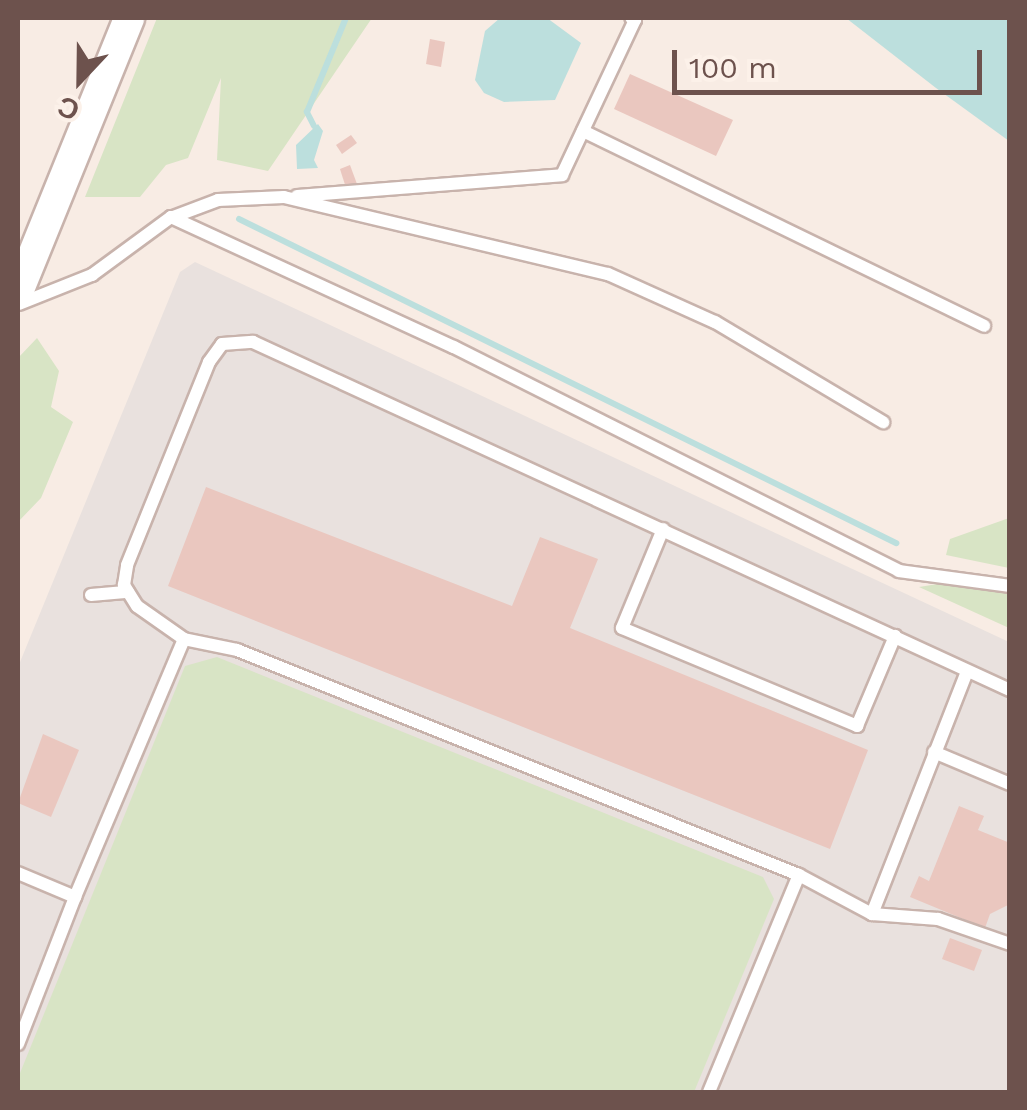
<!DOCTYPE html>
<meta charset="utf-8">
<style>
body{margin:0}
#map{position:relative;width:1027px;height:1110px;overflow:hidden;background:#f8ece4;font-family:"Work Sans",sans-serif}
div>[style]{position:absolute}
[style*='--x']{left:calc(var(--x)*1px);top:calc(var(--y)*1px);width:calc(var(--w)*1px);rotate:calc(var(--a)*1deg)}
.industrial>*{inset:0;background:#e9e1de}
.green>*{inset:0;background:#d8e4c5}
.water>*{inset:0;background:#bcdfdd}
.stream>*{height:6px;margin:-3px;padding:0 3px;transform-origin:3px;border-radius:3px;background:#bcdfdd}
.building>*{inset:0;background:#eac7bf}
.roads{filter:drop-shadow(2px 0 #c8b3ac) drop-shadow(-2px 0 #c8b3ac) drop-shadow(0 2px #c8b3ac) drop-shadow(0 -2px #c8b3ac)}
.service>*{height:12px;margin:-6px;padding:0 6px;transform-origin:6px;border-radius:6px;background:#fff}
.tertiary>*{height:30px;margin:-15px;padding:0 15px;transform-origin:15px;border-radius:15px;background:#fff}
span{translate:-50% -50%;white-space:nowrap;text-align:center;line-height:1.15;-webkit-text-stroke:8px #fcf1e9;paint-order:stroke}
.frame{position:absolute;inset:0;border:20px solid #6d524d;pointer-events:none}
.north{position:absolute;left:30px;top:30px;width:100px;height:100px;-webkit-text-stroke:8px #fcf1e9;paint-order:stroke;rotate:202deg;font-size:28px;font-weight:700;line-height:40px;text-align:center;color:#6d524d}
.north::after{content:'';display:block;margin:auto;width:35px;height:45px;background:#6d524d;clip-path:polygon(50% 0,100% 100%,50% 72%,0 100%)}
.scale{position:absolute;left:672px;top:50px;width:310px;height:45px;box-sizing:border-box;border:5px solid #6d524d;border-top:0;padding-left:12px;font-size:30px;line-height:35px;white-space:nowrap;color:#6d524d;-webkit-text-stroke:8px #fcf1e9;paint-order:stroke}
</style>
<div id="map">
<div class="industrial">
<i style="clip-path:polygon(195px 262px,1009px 642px,1009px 1092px,18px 1092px,18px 667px,180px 272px)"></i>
</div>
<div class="green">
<i style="clip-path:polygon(157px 18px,372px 18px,268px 171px,217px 160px,221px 78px,188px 158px,166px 165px,140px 197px,85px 197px)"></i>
<i style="clip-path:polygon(37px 338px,59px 371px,51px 407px,73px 422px,41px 498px,18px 522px,18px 358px)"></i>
<i style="clip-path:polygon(1009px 518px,1009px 568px,946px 555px,950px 539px)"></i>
<i style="clip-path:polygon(950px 582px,1009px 589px,1009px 628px,919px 587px)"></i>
<i style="clip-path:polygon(217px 657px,763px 877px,774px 899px,694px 1092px,18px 1092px,18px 1078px,185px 666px)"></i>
</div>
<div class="water">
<i style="clip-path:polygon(500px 18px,547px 18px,581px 43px,555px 100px,504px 102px,484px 93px,475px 80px,485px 31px)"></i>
<i style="clip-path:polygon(846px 18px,1009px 18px,1009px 141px,936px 88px)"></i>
<i style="clip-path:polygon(318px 124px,323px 131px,314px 160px,318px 168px,297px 169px,296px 145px)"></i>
</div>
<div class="stream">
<i style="--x:314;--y:126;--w:16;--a:-117"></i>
<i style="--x:307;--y:112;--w:102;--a:-67.5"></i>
<i style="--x:239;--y:219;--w:733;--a:26.25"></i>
</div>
<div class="building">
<i style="clip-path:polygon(430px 39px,445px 42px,441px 67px,426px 64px)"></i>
<i style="clip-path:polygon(630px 74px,733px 120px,716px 156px,614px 109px)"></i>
<i style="clip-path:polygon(351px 135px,357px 143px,342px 154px,336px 145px)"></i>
<i style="clip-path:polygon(350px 165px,357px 184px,346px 188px,340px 169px)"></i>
<i style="clip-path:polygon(206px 487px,512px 606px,540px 537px,598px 559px,570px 628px,868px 750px,830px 849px,168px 586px)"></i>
<i style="clip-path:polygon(43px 734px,79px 750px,51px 817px,18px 803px)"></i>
<i style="clip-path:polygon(959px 806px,984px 816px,978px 830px,1010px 843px,1010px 904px,990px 914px,985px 928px,910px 897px,919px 876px,929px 881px)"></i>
<i style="clip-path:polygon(950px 938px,982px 950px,974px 971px,942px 959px)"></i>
</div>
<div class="roads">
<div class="service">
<i style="--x:583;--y:131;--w:446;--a:25.9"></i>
<i style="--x:297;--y:196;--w:266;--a:-4.5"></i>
<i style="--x:562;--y:175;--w:171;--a:-64.8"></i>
<i style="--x:635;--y:20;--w:4;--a:-153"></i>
<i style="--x:173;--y:217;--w:48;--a:-20.7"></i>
<i style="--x:218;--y:200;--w:66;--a:-2.6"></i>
<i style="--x:284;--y:197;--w:333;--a:13.4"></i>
<i style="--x:608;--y:274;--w:117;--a:24.2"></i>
<i style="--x:715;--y:322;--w:196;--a:30.8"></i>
<i style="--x:19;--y:304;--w:79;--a:-21.7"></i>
<i style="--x:92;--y:275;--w:98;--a:-36.3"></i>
<i style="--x:171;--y:217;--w:311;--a:24.7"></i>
<i style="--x:454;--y:347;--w:498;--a:26.7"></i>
<i style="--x:899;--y:571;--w:112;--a:7.7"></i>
<i style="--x:663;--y:529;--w:107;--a:112.5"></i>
<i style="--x:622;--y:628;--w:255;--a:22.6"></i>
<i style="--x:857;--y:726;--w:98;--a:-67.1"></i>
<i style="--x:91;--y:595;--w:37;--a:-5"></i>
<i style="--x:184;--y:639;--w:57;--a:-144.9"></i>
<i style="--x:137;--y:606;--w:25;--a:-122"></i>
<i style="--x:124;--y:585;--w:20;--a:-81"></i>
<i style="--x:127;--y:565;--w:219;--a:-68"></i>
<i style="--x:209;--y:362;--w:22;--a:-54"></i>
<i style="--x:222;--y:344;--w:31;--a:-4"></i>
<i style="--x:253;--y:342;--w:833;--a:24.69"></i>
<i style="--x:934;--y:752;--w:82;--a:22.8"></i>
<i style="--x:18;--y:873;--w:62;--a:22.8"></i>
<i style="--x:75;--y:897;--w:280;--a:-67.1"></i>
<i style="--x:184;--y:639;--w:54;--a:11.7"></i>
<i style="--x:237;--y:650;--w:605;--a:21.82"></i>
<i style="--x:799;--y:875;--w:83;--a:28.1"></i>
<i style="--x:872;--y:914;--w:261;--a:-68.6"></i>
<i style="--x:872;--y:914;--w:66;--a:4.3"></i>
<i style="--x:938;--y:919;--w:76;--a:19.1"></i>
<i style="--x:18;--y:1044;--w:158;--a:-68.8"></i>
<i style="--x:709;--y:1092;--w:235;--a:-67.5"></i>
</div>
<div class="tertiary">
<i style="--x:18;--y:292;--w:296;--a:-67.9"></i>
</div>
</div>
<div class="frame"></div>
<div class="north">С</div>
<div class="scale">100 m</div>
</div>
